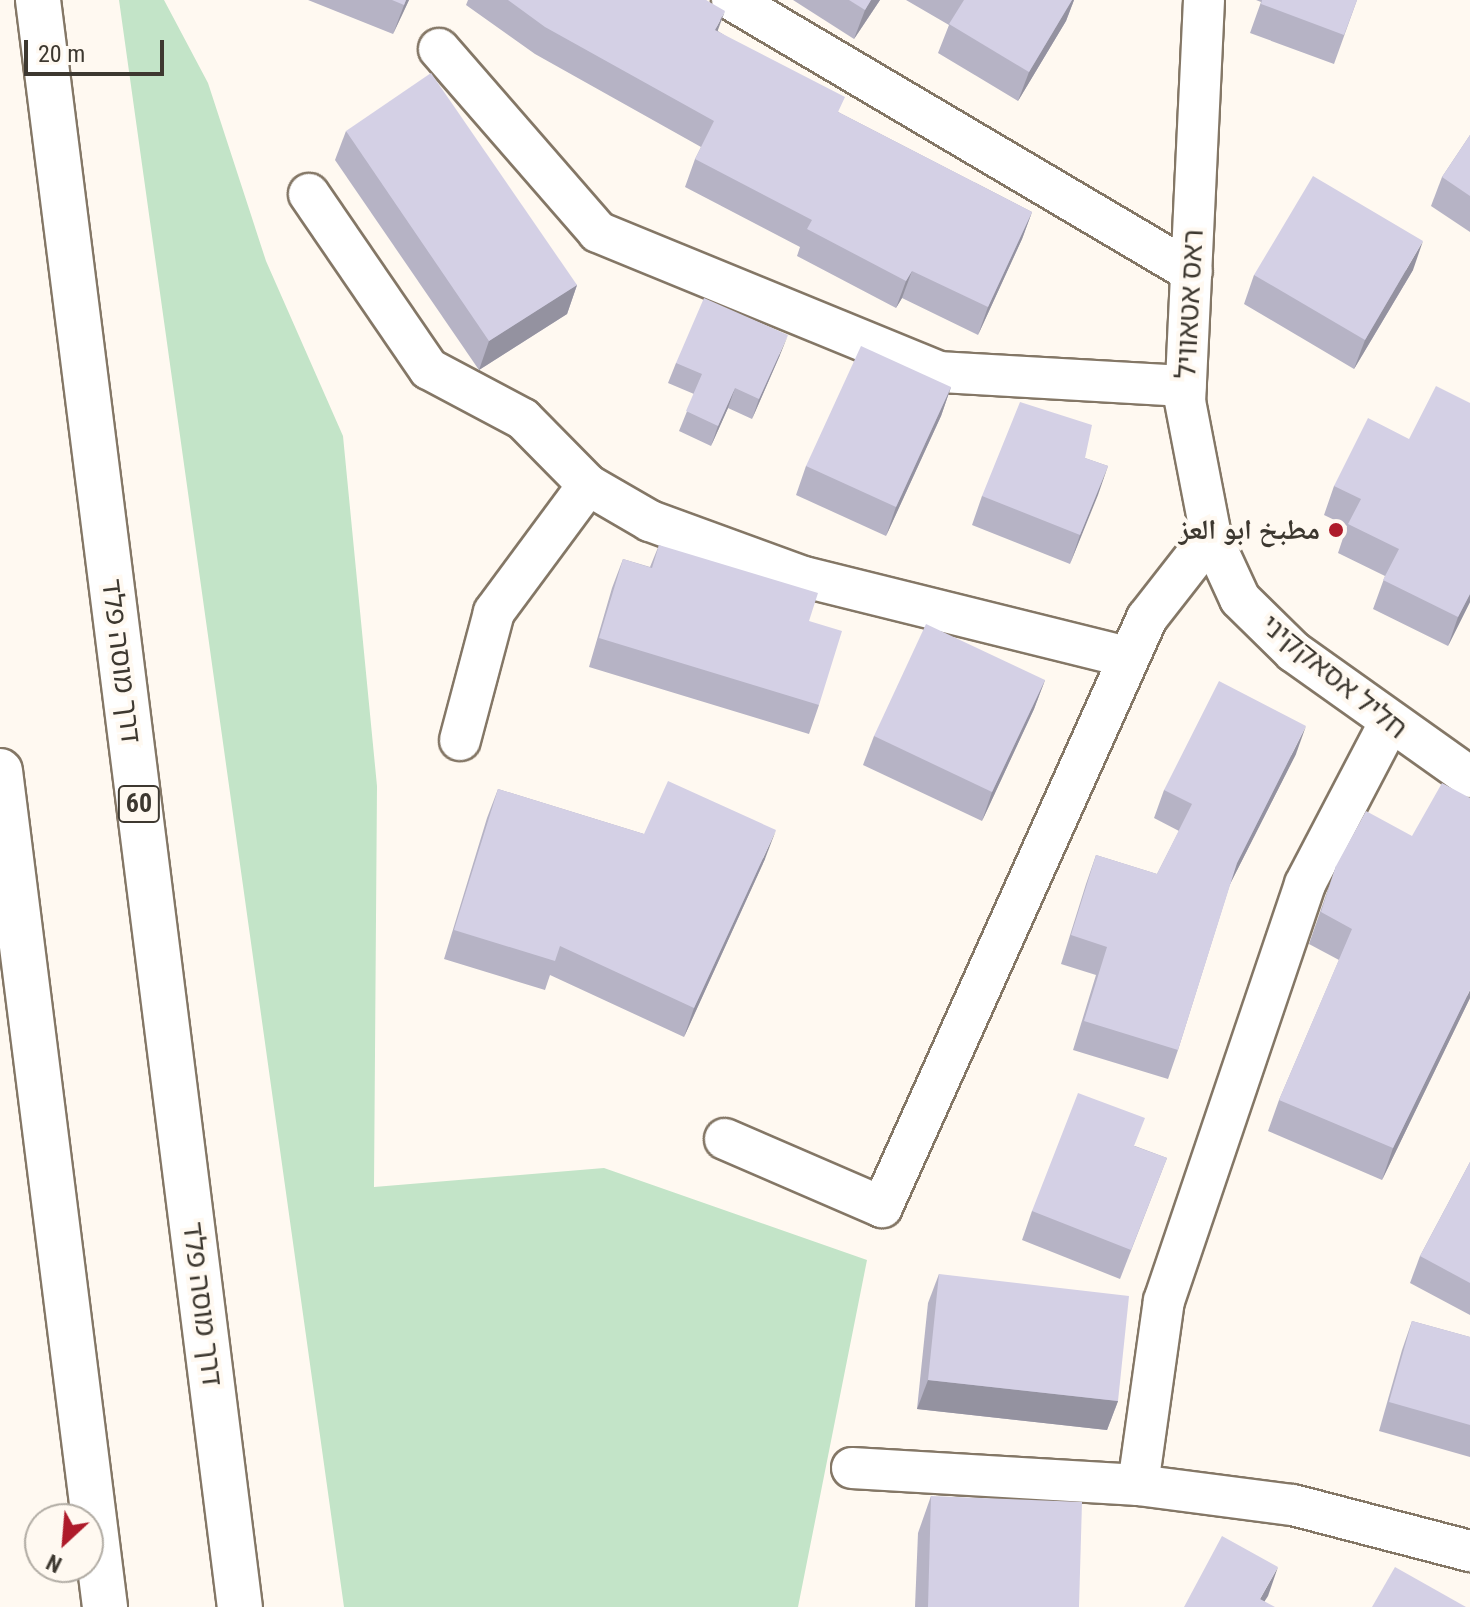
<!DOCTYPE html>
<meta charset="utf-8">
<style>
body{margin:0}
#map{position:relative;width:1470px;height:1607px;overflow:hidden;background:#fff9f1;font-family:"Roboto Condensed","Noto Naskh Arabic","Noto Sans Hebrew",sans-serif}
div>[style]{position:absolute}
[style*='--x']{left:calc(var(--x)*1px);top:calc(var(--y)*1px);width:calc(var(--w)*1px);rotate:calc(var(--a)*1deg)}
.green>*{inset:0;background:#c3e4c8}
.roads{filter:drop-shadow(2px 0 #847766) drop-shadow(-2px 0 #847766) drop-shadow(0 2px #847766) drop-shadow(0 -2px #847766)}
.minor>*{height:40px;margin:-20px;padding:0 20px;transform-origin:20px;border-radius:20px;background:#fff}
.trunk>*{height:44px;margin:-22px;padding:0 22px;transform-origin:22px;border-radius:22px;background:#fff}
.wall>*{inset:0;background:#b6b3c5}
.shaded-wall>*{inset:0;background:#9492a0}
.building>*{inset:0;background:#d4d0e5}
.dots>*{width:22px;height:22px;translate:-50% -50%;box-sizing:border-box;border:4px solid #fff9f1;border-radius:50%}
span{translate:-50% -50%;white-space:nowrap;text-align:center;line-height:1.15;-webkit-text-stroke:8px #fff9f1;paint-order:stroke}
.shield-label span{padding:2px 6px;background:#fff9f1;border:2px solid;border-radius:6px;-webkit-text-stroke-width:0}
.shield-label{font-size:26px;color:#3d3830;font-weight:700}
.street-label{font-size:28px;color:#3d3830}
.poi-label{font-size:28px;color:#3d3830;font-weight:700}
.right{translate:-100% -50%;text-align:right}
.north{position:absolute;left:24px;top:1503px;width:80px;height:80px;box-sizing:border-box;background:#fff9f1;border:2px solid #b1aca4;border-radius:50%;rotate:206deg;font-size:22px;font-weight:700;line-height:32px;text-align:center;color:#3d3830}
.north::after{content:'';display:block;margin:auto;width:28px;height:36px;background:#ae1b2a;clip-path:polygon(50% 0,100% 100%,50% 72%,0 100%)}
.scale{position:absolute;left:24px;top:40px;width:140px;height:36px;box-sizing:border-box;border:4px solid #3d3830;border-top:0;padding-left:10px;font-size:24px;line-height:28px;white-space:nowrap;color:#3d3830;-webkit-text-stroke:6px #fff9f1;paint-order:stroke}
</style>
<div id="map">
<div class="green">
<i style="clip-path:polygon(119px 0,164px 0,208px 83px,266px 261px,343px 436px,377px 786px,374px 1187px,604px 1168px,867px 1260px,798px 1607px,344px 1607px)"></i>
</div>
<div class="roads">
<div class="minor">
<i style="--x:732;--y:0;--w:534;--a:30.6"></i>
<i style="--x:1204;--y:0;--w:401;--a:92.7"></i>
<i style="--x:1185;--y:401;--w:137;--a:79.1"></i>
<i style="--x:1211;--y:536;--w:69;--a:65.3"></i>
<i style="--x:1240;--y:599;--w:76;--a:44.5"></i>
<i style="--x:1294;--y:652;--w:216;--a:35.4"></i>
<i style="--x:439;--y:49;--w:242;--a:49"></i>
<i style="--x:598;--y:232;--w:370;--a:22.3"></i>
<i style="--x:940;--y:372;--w:246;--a:3.3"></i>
<i style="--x:309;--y:194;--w:212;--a:55.6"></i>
<i style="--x:429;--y:369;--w:106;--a:28"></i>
<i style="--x:523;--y:419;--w:93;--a:45.4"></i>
<i style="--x:588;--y:485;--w:72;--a:30.1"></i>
<i style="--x:650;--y:521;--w:164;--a:20"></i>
<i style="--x:804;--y:577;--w:334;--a:13.9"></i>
<i style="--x:460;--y:740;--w:132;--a:-75.1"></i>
<i style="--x:494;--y:612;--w:158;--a:-53.5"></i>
<i style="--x:725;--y:1139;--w:171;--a:23.4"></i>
<i style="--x:882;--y:1207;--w:646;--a:-65.78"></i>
<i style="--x:1147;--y:618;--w:104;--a:-52"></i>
<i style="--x:852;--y:1468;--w:287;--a:3.4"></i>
<i style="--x:1138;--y:1485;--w:156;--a:7.4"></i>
<i style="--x:1293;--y:1505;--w:183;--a:14.6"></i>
<i style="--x:1138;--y:1485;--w:186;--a:-82"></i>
<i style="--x:1164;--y:1301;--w:440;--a:-71.3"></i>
<i style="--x:1305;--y:884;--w:179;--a:-62.4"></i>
</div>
<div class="trunk">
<i style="--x:38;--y:0;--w:1620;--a:82.84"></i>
<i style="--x:0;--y:771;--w:843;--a:82.84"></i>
</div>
</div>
<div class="wall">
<i style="clip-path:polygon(308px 0,409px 0,393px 34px)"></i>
<i style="clip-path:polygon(468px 0,706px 0,718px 31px,840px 113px,1032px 212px,1022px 239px,978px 335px,902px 298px,896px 308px,797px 256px,800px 247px,685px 187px,695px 159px,701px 147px,535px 54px,466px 5px)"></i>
<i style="clip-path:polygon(793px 0,880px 0,854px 39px)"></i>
<i style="clip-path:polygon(906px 0,1074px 0,1066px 21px,1018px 101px,938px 53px,949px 25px)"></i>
<i style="clip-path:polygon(1256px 0,1357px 0,1334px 64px,1250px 33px,1261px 2px)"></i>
<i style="clip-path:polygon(346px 131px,577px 285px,567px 314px,479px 370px,335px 160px)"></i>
<i style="clip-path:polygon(1470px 135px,1470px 232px,1431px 206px,1442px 177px)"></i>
<i style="clip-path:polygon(1413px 270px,1354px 369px,1244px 304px,1254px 275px)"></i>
<i style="clip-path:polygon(780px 355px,752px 419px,728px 408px,711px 446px,679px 431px,694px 394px,668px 383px,676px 363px)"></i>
<i style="clip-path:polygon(951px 387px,941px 416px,886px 536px,796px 495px,806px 466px)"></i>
<i style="clip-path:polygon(1470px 403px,1470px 602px,1448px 646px,1373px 609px,1385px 576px,1338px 553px,1347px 526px,1324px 515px,1334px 486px)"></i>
<i style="clip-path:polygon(1085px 458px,1108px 466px,1070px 564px,972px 525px,982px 496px)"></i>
<i style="clip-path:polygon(659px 545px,809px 621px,819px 705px,809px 734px,589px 667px,612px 588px,623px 559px,650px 567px)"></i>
<i style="clip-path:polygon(1045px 680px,1034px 709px,982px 821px,863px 765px,874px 736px)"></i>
<i style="clip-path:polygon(1296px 754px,1230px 884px,1178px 1050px,1168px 1079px,1073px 1050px,1096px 975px,1061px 964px,1086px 884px,1096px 855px,1157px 874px,1179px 831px,1154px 818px,1164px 790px)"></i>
<i style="clip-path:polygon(498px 789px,644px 834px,765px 859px,684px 1037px,550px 975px,545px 990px,444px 959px,487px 818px)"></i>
<i style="clip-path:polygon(1336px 866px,1470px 998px,1382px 1180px,1268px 1131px,1279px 1100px,1339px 960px,1309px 944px)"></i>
<i style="clip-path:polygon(1135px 1146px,1167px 1158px,1120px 1279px,1022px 1240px,1032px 1211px)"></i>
<i style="clip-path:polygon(1470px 1162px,1470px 1315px,1410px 1283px,1420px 1256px)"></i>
<i style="clip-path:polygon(939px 1274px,1118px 1401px,1107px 1430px,917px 1409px,928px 1303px)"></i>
<i style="clip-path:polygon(1412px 1321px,1470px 1337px,1470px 1457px,1379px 1431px,1402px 1350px)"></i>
<i style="clip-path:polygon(931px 1496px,1079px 1607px,915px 1607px,918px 1533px)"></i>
</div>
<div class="shaded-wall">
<i style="clip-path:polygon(406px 0,409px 0,393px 34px)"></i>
<i style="clip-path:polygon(871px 0,880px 0,854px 39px,865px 10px)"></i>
<i style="clip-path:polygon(1072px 0,1074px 0,1066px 21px,1018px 101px,1029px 72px)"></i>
<i style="clip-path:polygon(725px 11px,715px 38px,715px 30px)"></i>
<i style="clip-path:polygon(1032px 212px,1022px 239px,978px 335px,988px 307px)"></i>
<i style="clip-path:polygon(1423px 241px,1413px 270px,1354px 369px,1365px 340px)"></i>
<i style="clip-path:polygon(912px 271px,902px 298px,896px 308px,906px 281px)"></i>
<i style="clip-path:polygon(577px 285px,567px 314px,479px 370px,489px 341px)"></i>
<i style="clip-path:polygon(788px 335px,780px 355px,752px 419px,759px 399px)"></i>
<i style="clip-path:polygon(951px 387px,941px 416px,886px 536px,896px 507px)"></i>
<i style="clip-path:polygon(735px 388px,728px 408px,711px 446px,718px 426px)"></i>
<i style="clip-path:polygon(1108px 466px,1098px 495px,1070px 564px,1080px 535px)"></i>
<i style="clip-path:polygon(1470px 594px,1470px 602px,1448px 646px,1458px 617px)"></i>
<i style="clip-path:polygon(1045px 680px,1034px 709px,982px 821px,992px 792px)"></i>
<i style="clip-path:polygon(1306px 726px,1296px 754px,1226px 892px,1237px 863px)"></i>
<i style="clip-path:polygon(776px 830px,765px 859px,684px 1037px,694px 1008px)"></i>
<i style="clip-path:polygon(1470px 990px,1470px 998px,1382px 1180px,1393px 1148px)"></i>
<i style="clip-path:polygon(928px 1380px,1118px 1401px,1107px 1430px,917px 1409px)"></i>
<i style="clip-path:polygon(1278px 1567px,1268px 1596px,1261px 1607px,1260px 1599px)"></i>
</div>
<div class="building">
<i style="clip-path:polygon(392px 0,406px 0,404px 5px)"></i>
<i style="clip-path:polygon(508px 0,706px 0,725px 11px,715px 30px,845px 97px,838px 112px,1032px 212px,988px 307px,912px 271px,906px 281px,807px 229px,812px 220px,695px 159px,714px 121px,545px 27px)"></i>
<i style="clip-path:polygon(849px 0,871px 0,865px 10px)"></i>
<i style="clip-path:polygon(964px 0,1072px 0,1029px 72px,949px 24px)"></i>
<i style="clip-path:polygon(1262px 0,1357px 0,1344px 35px,1261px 4px)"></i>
<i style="clip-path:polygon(431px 73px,577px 285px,489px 341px,346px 131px)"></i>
<i style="clip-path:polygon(1470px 135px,1470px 196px,1442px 177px)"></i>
<i style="clip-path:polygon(1313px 176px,1423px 241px,1365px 340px,1254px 275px)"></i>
<i style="clip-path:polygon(704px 298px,788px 335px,759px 399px,735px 388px,718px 426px,686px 411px,702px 374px,676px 363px)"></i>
<i style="clip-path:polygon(861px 346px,951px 387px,896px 507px,806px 466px)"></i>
<i style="clip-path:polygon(1436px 386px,1470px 403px,1470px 594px,1458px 617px,1383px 580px,1399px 549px,1348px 524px,1361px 499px,1334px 486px,1368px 418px,1409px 439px)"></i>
<i style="clip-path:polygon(1020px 402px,1092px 425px,1085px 458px,1108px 466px,1080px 535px,982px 496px)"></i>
<i style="clip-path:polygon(659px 545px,818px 593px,809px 621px,842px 631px,819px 705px,599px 638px,623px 559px,652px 568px)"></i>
<i style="clip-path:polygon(926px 624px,1045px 680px,992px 792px,874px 736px)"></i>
<i style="clip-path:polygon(1219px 681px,1306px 726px,1237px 863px,1178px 1050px,1084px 1021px,1107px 947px,1071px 935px,1096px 855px,1157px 874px,1192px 804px,1164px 790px)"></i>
<i style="clip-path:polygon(668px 781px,776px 830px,694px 1008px,560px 946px,555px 961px,454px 930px,498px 789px,644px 834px)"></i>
<i style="clip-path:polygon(1442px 783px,1470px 798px,1470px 990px,1393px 1148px,1279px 1100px,1352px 929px,1321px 912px,1336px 866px,1366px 811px,1412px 836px)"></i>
<i style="clip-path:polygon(1078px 1093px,1145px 1118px,1134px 1146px,1167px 1158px,1131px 1250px,1032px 1211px)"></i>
<i style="clip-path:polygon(1470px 1162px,1470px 1283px,1420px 1256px)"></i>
<i style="clip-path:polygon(939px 1274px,1129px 1296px,1118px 1401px,928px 1380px)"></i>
<i style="clip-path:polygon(1412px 1321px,1470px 1337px,1470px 1425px,1389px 1402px)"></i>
<i style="clip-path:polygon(931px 1496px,1082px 1502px,1079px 1607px,928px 1607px)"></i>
<i style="clip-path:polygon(1222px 1536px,1278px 1567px,1260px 1599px,1275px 1607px,1184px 1607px)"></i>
<i style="clip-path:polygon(1395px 1567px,1466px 1607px,1372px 1607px)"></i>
</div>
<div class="dots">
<i style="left:1336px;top:530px;background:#ae1b2a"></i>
</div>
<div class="shield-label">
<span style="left:139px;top:804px">60</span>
</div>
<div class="street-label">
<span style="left:1190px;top:304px;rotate:-87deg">ראס אטאוויל</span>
<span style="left:121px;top:661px;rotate:83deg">דרך מוסה פלד</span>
<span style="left:1334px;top:677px;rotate:39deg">חליל אסאקקיני</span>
<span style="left:202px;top:1304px;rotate:83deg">דרך מוסה פלד</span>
</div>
<div class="poi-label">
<span class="right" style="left:1320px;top:530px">مطبخ ابو العز</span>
</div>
<div class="north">N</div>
<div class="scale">20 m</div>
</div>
